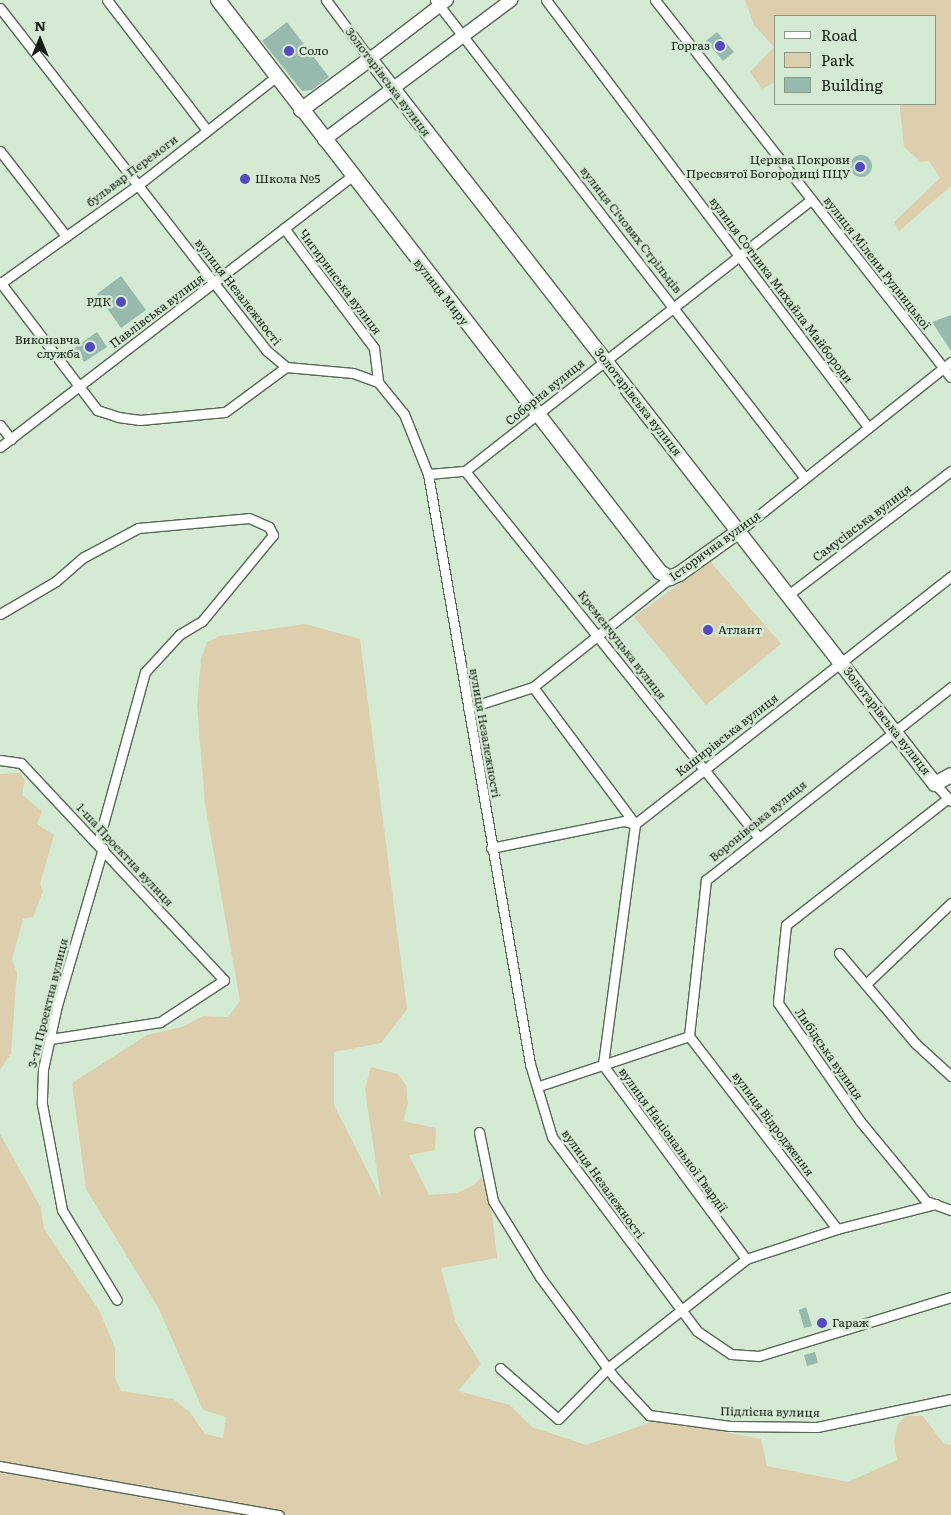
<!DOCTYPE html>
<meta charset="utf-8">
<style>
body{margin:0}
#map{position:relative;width:951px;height:1515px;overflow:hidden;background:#d4ead2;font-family:Literata,serif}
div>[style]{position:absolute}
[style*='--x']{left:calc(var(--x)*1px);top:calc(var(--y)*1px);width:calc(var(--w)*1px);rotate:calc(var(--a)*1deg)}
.green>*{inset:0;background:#ddcfae}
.building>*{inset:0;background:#98b9ad}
.round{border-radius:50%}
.roads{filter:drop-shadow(1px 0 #556854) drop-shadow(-1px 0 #556854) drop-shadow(0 1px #556854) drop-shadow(0 -1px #556854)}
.street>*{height:9px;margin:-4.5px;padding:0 4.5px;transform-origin:4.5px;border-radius:4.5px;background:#fff}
.secondary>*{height:12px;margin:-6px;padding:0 6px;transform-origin:6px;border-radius:6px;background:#fff}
.primary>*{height:14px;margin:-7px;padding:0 7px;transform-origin:7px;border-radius:7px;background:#fff}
.dots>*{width:14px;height:14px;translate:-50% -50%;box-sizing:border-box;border:2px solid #d4ead2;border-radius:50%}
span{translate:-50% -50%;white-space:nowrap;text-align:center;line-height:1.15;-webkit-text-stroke:5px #d4ead2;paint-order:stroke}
.poi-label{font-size:12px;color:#151d15}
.right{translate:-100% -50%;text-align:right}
.left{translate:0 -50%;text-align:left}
.street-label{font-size:12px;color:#151d15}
.legend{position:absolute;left:774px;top:15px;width:162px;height:90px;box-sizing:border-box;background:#d4ead2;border:1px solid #889886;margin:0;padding:6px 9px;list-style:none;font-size:15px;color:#151d15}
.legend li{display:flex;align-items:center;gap:10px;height:25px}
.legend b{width:25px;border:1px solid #889886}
.north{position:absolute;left:15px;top:15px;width:50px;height:50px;-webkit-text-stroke:4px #d4ead2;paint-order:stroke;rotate:0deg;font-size:14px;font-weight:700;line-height:20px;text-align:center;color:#151d15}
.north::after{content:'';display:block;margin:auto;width:18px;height:22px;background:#151d15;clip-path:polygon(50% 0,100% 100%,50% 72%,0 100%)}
</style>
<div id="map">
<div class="green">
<i style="clip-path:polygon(745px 0,951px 0,951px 186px,899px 231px,894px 222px,940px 178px,929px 161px,921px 162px,904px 147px,900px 110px,900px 104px,935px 104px,935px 16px,775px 16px,775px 82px,762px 89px,750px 72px,774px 47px,754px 25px)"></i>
<i style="clip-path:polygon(710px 561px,781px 644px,706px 705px,634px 617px)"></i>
<i style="clip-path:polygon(305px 624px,360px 639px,407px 1009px,381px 1043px,334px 1052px,334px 1105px,381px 1198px,365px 1089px,371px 1067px,398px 1074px,406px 1085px,408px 1103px,403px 1121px,436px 1128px,435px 1150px,409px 1155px,429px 1195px,457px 1193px,474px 1185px,482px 1176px,492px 1215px,497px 1258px,441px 1268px,456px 1323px,481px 1364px,458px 1391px,510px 1405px,532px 1427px,586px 1445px,652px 1422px,684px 1424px,761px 1439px,767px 1466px,848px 1482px,897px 1460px,894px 1441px,898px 1424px,905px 1416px,923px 1416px,943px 1443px,951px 1445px,951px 1515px,0 1515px,0 1134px,41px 1208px,44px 1229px,99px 1310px,115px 1348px,115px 1378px,121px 1391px,173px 1399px,190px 1412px,205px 1434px,223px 1438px,226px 1417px,203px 1410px,159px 1309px,86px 1189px,72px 1083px,147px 1035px,182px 1027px,203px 1016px,228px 1017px,240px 1001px,205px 804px,197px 706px,201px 659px,207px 642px,220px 636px)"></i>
<i style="clip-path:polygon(20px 773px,25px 780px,22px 795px,42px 811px,37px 824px,54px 835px,40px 884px,43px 891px,33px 917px,23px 919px,12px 960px,17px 973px,11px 1053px,0 1070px,0 774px)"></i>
</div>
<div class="building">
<i style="clip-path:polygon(287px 22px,329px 77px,312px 90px,302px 91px,262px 41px)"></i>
<i style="clip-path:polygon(717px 32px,734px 52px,723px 61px,706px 41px)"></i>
<i class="round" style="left:850px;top:155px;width:22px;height:22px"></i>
<i style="clip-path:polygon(121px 276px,146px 310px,121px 328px,97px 294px)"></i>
<i style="clip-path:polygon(951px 315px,951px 351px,932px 322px)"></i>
<i style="clip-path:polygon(97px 332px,107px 347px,84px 362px,74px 348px)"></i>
<i style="clip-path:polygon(806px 1307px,812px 1326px,804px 1328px,799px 1310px)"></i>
<i style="clip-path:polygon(815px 1352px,818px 1363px,807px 1366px,804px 1355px)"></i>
</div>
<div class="roads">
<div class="street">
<i style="--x:107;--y:0;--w:163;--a:52.5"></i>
<i style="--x:326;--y:0;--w:74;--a:53.3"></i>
<i style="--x:435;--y:0;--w:604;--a:52.26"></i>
<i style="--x:546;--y:0;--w:535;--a:52.98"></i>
<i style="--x:655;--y:0;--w:479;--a:51.9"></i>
<i style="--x:0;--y:8;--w:433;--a:52.1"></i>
<i style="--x:266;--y:350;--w:26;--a:40"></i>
<i style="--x:286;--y:367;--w:67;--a:5.1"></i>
<i style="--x:353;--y:373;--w:27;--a:20"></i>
<i style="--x:378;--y:382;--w:41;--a:50.9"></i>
<i style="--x:404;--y:414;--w:65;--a:68.2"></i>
<i style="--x:428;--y:474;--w:599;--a:80.19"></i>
<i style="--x:530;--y:1064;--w:76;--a:73.2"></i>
<i style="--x:552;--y:1137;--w:242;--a:53.2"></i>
<i style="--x:697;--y:1331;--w:41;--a:34.1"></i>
<i style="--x:731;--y:1354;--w:28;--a:4"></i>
<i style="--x:759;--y:1356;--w:201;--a:-17.1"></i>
<i style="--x:0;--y:151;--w:108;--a:52.2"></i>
<i style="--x:284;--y:228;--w:150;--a:53.1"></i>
<i style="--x:374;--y:348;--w:34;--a:83"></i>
<i style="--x:0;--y:282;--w:161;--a:52.8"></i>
<i style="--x:97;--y:410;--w:22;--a:18"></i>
<i style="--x:118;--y:417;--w:22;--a:8"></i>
<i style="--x:140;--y:420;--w:85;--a:-5.4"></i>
<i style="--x:225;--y:412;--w:76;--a:-36.4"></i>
<i style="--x:1;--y:283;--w:168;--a:-35.6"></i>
<i style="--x:138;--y:185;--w:177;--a:-38.1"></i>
<i style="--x:0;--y:425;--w:18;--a:52"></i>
<i style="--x:0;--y:447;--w:444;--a:-37.6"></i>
<i style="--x:465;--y:471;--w:467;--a:51.3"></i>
<i style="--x:428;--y:474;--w:37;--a:-5"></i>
<i style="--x:465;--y:471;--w:439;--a:-38.1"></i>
<i style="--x:739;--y:531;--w:271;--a:-38.6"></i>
<i style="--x:788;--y:595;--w:205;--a:-37.3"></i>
<i style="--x:0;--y:614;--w:65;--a:-30.5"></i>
<i style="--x:56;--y:581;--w:37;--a:-41"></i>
<i style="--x:84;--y:557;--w:61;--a:-28.2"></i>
<i style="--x:138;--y:528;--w:111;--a:-5.1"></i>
<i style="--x:249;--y:518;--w:22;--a:24"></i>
<i style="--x:269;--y:527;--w:9;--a:63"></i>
<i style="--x:273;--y:535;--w:112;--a:129.5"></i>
<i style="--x:202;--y:621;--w:26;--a:149"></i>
<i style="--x:180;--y:634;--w:52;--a:132.6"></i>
<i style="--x:145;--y:672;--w:177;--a:105.4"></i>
<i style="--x:533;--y:687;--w:171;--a:53.3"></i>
<i style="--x:635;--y:824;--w:243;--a:97.6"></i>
<i style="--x:603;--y:1065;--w:241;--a:53.6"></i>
<i style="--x:746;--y:1259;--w:96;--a:-18.2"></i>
<i style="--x:837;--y:1229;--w:102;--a:-14.2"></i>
<i style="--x:468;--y:708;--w:68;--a:-17.9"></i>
<i style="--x:533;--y:687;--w:175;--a:-38.5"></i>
<i style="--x:0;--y:760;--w:21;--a:8"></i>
<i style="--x:21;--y:763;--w:297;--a:46.9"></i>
<i style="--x:224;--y:980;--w:77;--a:146.7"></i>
<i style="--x:160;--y:1022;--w:111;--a:171.2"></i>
<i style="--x:935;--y:784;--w:23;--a:47"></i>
<i style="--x:947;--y:799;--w:204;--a:142"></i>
<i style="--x:786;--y:925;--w:78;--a:95.9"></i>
<i style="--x:778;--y:1003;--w:144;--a:55.2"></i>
<i style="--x:860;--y:1121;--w:104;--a:50.5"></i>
<i style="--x:926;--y:1201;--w:27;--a:20"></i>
<i style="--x:103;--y:848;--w:164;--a:106.3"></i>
<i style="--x:57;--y:1005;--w:66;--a:102.3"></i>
<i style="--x:43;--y:1069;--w:35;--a:92"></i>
<i style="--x:42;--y:1104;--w:108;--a:79.3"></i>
<i style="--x:62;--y:1210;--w:105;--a:58.6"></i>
<i style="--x:491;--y:848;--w:136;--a:-11.5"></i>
<i style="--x:624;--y:821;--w:11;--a:15"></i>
<i style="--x:635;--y:824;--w:402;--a:-38.1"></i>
<i style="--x:839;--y:953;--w:118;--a:49.8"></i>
<i style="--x:915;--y:1043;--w:49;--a:42.5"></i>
<i style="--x:868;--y:982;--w:115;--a:-43.6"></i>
<i style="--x:689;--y:1036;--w:157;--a:-83.8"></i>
<i style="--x:706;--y:880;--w:312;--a:-38.2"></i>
<i style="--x:689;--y:1036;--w:243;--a:52.5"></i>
<i style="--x:539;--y:1086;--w:158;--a:-18.4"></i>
<i style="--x:479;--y:1132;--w:70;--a:78.5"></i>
<i style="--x:493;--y:1201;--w:89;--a:58.3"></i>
<i style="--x:540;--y:1277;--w:124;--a:53.5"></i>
<i style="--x:614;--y:1377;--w:52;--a:47.4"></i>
<i style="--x:649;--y:1415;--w:82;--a:7.7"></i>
<i style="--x:730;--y:1426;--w:87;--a:0.7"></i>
<i style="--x:817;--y:1427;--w:137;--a:-11.8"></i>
<i style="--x:500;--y:1368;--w:77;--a:41.3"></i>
<i style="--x:558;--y:1419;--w:73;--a:-45.6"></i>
<i style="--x:609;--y:1367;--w:174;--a:-38.2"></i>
<i style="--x:0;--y:1466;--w:283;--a:10"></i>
</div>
<div class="secondary">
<i style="--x:370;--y:59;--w:97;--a:-37.5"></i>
<i style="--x:324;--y:140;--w:234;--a:-36.8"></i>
</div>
<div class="primary">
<i style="--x:218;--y:0;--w:723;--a:52.31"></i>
<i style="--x:660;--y:572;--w:12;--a:31"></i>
<i style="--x:670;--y:578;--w:10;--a:-24"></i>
<i style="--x:679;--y:574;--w:74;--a:-35.6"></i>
<i style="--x:301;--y:110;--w:86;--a:-36.5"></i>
<i style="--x:370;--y:59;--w:919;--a:52.07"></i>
<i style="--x:935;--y:784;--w:18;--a:-29"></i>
</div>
</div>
<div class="dots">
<i style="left:720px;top:46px;background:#5449c1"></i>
<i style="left:289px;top:51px;background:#5449c1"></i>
<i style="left:860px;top:167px;background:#5449c1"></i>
<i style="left:245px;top:179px;background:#5449c1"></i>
<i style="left:121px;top:302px;background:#5449c1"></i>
<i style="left:90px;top:347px;background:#5449c1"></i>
<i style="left:708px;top:630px;background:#5449c1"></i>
<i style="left:822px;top:1323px;background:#5449c1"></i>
</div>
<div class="poi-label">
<span class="right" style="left:710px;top:46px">Горгаз</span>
<span class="left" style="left:299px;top:51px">Соло</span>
<span class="right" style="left:850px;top:167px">Церква Покрови<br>Пресвятої Богородиці ПЦУ</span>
<span class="left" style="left:255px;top:179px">Школа №5</span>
<span class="right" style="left:111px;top:302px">РДК</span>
<span class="right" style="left:80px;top:347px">Виконавча<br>служба</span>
<span class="left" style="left:718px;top:630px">Атлант</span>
<span class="left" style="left:832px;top:1323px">Гараж</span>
</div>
<div class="street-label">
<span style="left:388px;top:82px;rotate:53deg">Золотарівська вулиця</span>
<span style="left:132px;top:171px;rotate:-37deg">бульвар Перемоги</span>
<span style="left:631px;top:230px;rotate:52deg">вулиця Січових Стрільців</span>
<span style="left:877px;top:263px;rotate:52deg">вулиця Мілени Рудницької</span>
<span style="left:340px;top:282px;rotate:53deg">Чигиринська вулиця</span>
<span style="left:781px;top:290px;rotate:53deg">вулиця Сотника Михайла Майбороди</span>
<span style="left:238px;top:292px;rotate:52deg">вулиця Незалежності</span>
<span style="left:441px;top:292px;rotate:52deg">вулиця Миру</span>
<span style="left:157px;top:311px;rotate:-37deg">Павлівська вулиця</span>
<span style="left:545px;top:392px;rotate:-39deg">Соборна вулиця</span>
<span style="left:638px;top:402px;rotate:52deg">Золотарівська вулиця</span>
<span style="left:862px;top:523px;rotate:-37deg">Самусівська вулиця</span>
<span style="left:715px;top:546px;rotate:-36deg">Історична вулиця</span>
<span style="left:622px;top:645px;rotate:52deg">Кременчуцька вулиця</span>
<span style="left:887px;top:721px;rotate:52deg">Золотарівська вулиця</span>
<span style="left:485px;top:733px;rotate:80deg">вулиця Незалежності</span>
<span style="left:727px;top:735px;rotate:-38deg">Каширівська вулиця</span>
<span style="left:758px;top:821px;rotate:-39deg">Воронівська вулиця</span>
<span style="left:125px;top:855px;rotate:47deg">1-ша Проектна вулиця</span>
<span style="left:48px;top:1003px;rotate:-76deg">3-тя Проектна вулиця</span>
<span style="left:829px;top:1054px;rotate:55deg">Либідська вулиця</span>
<span style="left:773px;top:1124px;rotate:53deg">вулиця Відродження</span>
<span style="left:673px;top:1140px;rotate:54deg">вулиця Національної Гвардії</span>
<span style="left:603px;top:1184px;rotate:54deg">вулиця Незалежності</span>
<span style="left:770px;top:1412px;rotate:1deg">Підлісна вулиця</span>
</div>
<ul class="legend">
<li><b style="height:6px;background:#fff"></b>Road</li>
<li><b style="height:14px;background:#ddcfae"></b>Park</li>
<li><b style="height:14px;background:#98b9ad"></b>Building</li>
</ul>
<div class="north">N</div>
</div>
